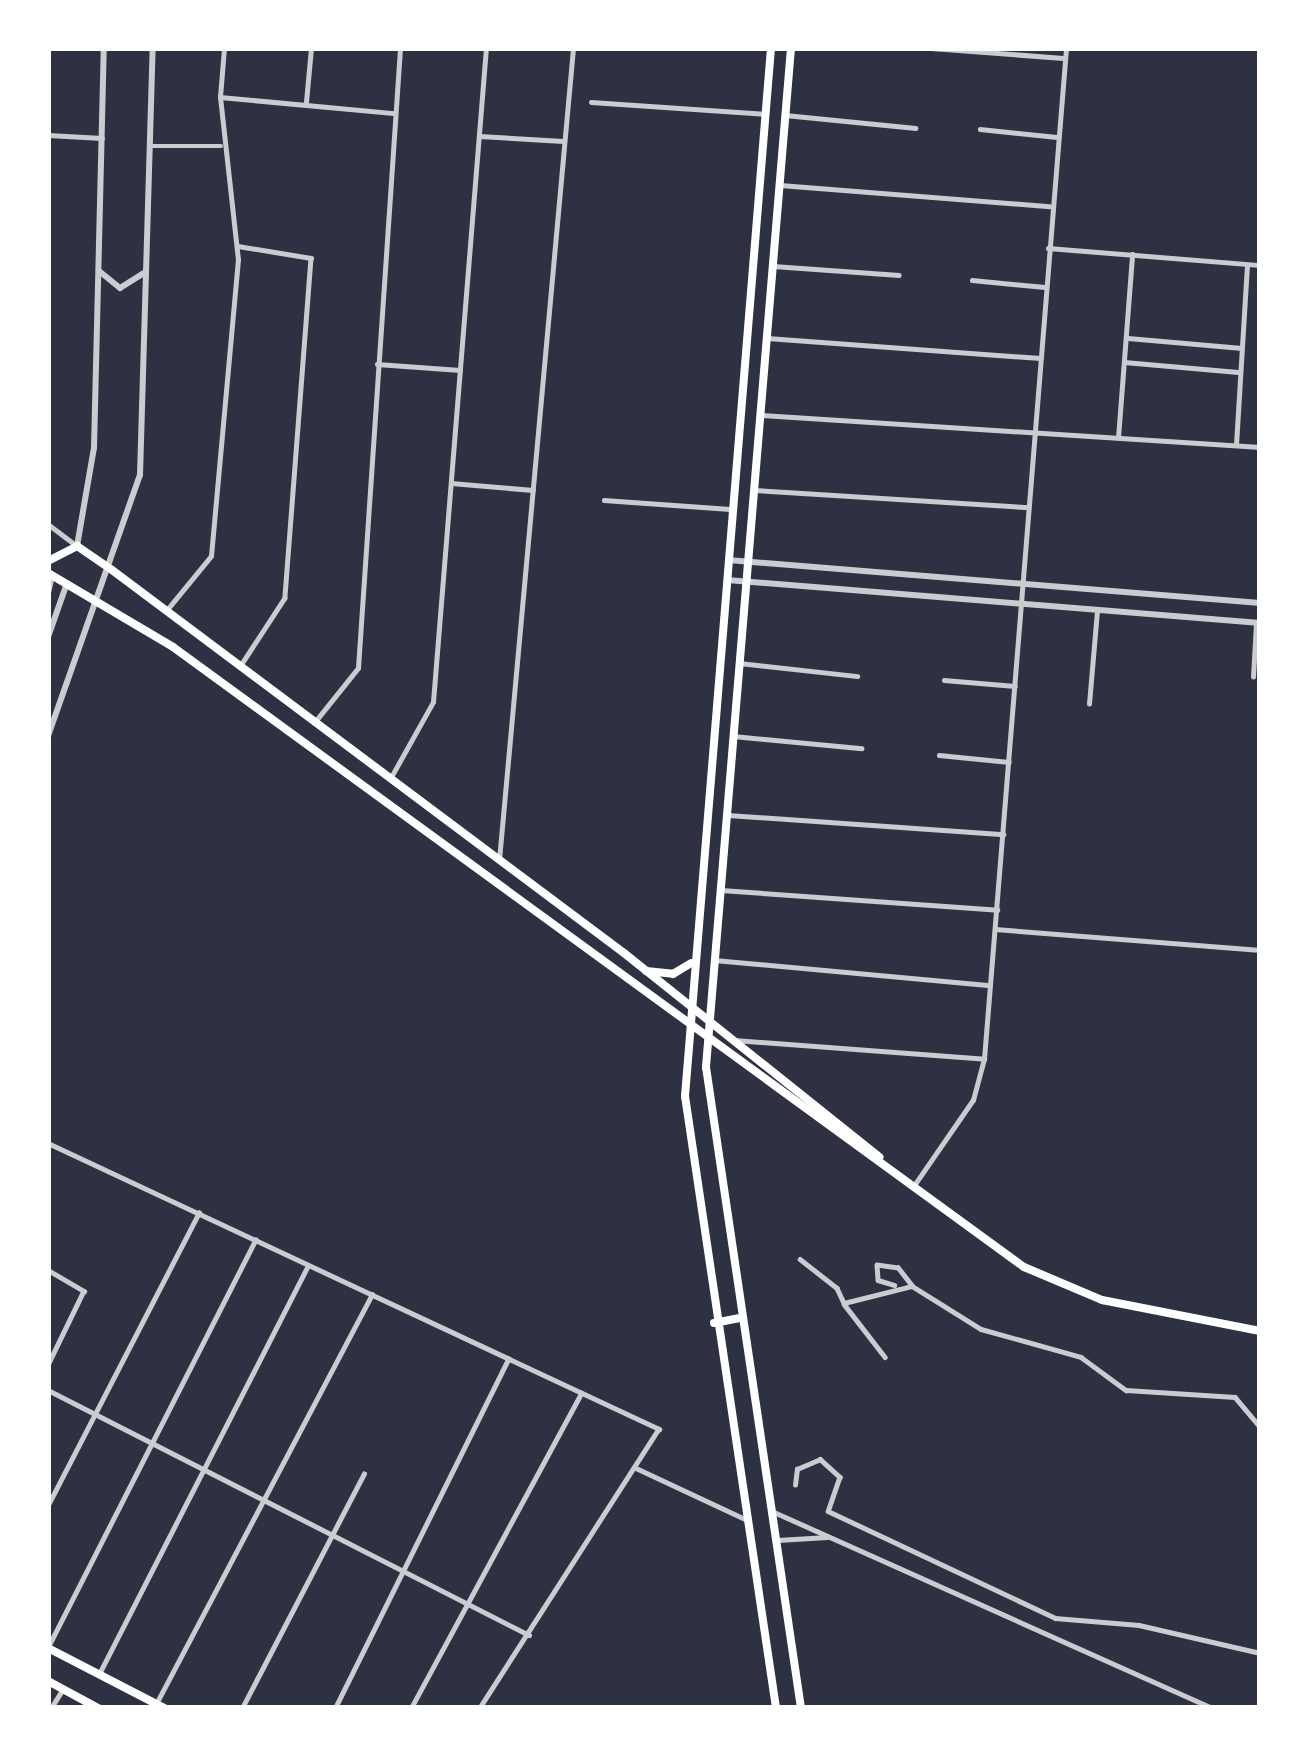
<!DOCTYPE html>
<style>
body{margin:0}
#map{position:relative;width:1308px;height:1756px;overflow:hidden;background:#2d3142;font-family:Cabin,sans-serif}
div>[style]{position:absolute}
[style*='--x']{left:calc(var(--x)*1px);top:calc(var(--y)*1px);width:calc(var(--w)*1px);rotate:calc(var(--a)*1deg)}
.pedestrian>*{height:4.5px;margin:-2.25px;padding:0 2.25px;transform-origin:2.25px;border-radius:2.25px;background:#caccd0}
.minor>*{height:4.5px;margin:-2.25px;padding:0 2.25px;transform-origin:2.25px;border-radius:2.25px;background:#caccd0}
.tertiary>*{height:6px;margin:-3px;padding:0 3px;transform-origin:3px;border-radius:3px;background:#caccd0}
.secondary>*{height:8px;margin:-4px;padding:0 4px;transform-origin:4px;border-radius:4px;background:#fff}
.primary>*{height:8px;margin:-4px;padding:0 4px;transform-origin:4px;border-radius:4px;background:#fff}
span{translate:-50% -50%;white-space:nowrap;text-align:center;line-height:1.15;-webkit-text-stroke:12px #fff;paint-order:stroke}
.frame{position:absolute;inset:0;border:51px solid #fff;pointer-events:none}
</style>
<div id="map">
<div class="pedestrian">
<i style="--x:800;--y:1259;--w:47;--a:38.1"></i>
<i style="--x:837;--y:1288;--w:17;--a:65"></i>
<i style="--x:844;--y:1303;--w:70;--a:-14"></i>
<i style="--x:912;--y:1286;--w:23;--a:-128"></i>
<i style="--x:898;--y:1268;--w:21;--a:-172"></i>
<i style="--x:877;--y:1265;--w:15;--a:86"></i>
<i style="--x:878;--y:1280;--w:17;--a:17"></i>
<i style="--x:912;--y:1286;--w:81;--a:31.9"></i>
<i style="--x:981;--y:1329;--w:104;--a:15.6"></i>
<i style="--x:1081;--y:1357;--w:56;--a:36.3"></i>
<i style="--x:1126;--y:1390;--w:109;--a:3.7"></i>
<i style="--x:1235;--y:1397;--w:39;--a:50"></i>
<i style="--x:844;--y:1304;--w:67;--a:52.3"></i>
<i style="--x:795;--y:1485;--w:16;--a:-83"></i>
<i style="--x:797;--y:1469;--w:25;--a:-23"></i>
<i style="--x:820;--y:1459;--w:27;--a:42"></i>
<i style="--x:840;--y:1477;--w:36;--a:109"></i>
<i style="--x:828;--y:1511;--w:251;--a:25.2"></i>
<i style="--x:1055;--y:1618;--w:84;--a:4.8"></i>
<i style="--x:1139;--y:1625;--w:124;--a:13"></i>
</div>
<div class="minor">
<i style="--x:931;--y:48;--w:132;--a:4.3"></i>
<i style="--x:220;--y:97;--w:174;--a:5.3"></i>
<i style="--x:306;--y:102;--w:54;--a:-84.7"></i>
<i style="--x:591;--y:102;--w:174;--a:3.9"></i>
<i style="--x:785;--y:115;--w:131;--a:5.7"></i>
<i style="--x:980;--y:129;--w:77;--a:5.9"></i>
<i style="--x:48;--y:135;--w:54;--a:3.2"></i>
<i style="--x:479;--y:136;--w:84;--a:3.4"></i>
<i style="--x:149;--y:146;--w:72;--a:0"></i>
<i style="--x:780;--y:185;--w:270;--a:4.5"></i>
<i style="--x:238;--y:246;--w:74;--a:9.3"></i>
<i style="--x:311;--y:258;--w:341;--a:94.4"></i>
<i style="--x:285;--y:598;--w:82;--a:123.1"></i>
<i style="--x:1048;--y:248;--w:213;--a:4.6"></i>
<i style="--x:773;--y:266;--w:126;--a:4.1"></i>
<i style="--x:972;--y:280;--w:73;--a:5.5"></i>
<i style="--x:767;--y:338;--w:274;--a:4.2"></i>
<i style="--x:1128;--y:338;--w:114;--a:5"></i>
<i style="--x:1124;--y:362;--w:114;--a:5"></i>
<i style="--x:377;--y:364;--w:83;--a:4.1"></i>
<i style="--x:760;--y:415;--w:501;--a:3.66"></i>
<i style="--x:1118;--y:438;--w:184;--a:-85.6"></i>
<i style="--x:1236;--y:445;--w:180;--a:-86.5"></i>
<i style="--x:451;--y:483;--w:82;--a:4.9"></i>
<i style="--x:754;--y:490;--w:275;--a:3.6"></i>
<i style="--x:604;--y:500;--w:126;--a:4.1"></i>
<i style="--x:48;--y:524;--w:36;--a:37"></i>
<i style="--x:48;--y:593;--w:18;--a:-77"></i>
<i style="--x:166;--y:611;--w:71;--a:-50.7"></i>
<i style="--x:211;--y:556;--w:297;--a:-84.8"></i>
<i style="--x:238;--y:260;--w:164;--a:-96.3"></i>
<i style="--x:220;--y:97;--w:49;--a:-85.3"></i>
<i style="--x:739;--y:663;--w:119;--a:6.3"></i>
<i style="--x:1253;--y:677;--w:54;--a:-86.8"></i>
<i style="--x:944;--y:680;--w:71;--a:4.8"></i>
<i style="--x:1089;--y:704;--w:94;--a:-85.1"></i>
<i style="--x:314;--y:723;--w:70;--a:-51.3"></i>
<i style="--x:358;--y:668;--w:621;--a:-86.12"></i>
<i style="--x:733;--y:736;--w:129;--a:5.4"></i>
<i style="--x:939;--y:755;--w:70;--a:5.7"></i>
<i style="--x:390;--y:779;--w:88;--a:-60.8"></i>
<i style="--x:433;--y:702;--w:656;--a:-85.37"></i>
<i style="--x:728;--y:815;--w:276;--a:4"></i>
<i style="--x:499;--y:860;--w:815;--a:-84.79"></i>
<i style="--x:721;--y:890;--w:277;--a:4.1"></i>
<i style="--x:995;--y:929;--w:266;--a:4.5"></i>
<i style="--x:714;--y:960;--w:277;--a:5.2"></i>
<i style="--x:734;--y:1040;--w:251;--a:4.3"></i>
<i style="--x:48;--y:1143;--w:675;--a:25.08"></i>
<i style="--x:659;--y:1429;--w:331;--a:122.7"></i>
<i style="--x:915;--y:1184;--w:102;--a:-55.4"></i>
<i style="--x:973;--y:1100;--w:42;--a:-75"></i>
<i style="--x:984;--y:1059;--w:1014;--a:-85.36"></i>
<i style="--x:48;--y:1270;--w:42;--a:30.3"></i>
<i style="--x:84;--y:1291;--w:82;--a:115.9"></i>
<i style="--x:48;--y:1390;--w:540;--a:26.99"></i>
<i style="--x:636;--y:1468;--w:120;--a:25.1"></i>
<i style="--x:48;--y:1505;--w:329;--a:-62.7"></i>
<i style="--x:774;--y:1512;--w:481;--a:24.1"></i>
<i style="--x:778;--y:1540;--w:49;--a:-3.5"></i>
<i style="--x:48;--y:1647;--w:457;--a:-63"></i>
<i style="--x:99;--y:1674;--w:459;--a:-62.9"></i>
<i style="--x:156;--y:1704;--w:463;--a:-62.2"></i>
<i style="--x:51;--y:1708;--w:22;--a:-58"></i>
<i style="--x:242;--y:1708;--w:264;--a:-62.5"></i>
<i style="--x:335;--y:1708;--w:390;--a:-63.6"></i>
<i style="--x:411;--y:1708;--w:358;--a:-61.6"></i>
</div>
<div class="tertiary">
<i style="--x:99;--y:271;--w:27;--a:39"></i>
<i style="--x:120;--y:288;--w:28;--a:-32"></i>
<i style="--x:77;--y:546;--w:99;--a:-80.2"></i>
<i style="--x:94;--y:448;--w:400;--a:-88.6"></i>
<i style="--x:728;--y:560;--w:534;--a:4.62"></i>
<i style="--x:727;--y:580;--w:535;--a:4.61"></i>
<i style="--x:48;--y:637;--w:57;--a:-70.6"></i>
<i style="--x:48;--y:736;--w:277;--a:-70.6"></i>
<i style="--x:140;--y:475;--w:427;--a:-88.3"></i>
</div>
<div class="secondary">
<i style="--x:48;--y:561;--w:33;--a:-27"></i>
<i style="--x:77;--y:546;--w:42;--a:34.4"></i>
<i style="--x:112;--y:570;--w:639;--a:36.8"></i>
<i style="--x:624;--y:953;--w:327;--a:38.6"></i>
<i style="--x:48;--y:573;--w:145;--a:30.6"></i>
<i style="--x:173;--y:647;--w:1053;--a:36.08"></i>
<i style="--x:1024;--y:1267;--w:85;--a:22.9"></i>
<i style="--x:1102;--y:1300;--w:161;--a:11.1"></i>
</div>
<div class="primary">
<i style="--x:771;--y:48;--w:1052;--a:94.69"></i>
<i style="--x:685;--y:1096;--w:619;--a:81.54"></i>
<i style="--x:791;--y:48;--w:1023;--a:94.77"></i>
<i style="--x:706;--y:1067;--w:648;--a:81.57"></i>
<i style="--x:646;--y:971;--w:27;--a:6"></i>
<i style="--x:673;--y:974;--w:21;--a:-31"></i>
<i style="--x:714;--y:1323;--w:25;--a:-11"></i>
<i style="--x:48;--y:1648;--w:131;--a:27.3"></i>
<i style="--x:48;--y:1681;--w:57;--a:28.4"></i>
</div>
<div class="frame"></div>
</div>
